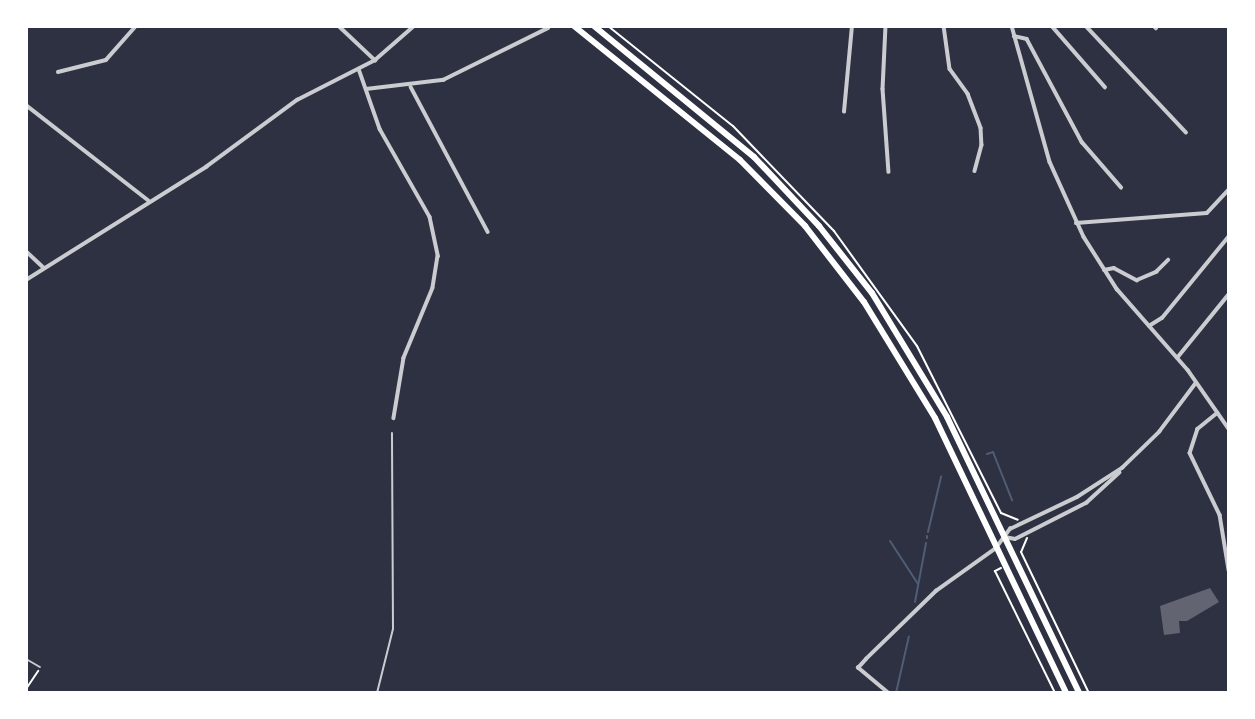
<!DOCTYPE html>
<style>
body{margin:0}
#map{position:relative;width:1255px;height:719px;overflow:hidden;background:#2d3142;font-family:Cabin,sans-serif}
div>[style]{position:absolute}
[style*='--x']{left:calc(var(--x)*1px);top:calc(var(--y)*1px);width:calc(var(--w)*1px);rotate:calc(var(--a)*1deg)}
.stream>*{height:2px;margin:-1px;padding:0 1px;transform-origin:1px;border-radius:1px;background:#4f5d75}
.building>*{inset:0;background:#626471}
.path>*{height:2px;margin:-1px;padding:0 1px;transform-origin:1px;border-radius:1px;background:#fff}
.service>*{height:2px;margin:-1px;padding:0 1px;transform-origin:1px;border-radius:1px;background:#caccd0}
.minor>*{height:3.5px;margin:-1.75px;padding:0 1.75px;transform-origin:1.75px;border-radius:1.75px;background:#caccd0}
.primary>*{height:6px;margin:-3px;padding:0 3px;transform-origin:3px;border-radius:3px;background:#fff}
span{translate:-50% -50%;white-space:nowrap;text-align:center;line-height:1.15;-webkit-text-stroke:6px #fff;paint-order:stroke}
.frame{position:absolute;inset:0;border:28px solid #fff;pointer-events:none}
</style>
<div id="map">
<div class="stream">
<i style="--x:987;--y:454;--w:6;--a:-18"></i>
<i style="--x:993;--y:452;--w:52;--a:68.4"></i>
<i style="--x:928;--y:532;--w:57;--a:-76.7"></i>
<i style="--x:927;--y:538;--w:2;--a:-90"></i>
<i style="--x:890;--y:541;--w:51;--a:56.9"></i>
<i style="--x:915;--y:602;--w:60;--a:-79.4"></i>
<i style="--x:896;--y:693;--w:58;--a:-77.2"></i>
</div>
<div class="building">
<i style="clip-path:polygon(1210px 588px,1219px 602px,1187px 621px,1179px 621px,1180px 633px,1164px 635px,1160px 606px)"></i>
</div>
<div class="path">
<i style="--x:608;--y:26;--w:160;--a:38.7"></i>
<i style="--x:733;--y:126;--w:146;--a:46.1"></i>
<i style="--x:834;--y:231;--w:142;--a:54.2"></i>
<i style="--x:917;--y:346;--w:187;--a:63.3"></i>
<i style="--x:1001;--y:513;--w:18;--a:22"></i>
<i style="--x:1027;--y:538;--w:15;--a:113"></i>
<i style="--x:1021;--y:552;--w:157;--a:64.3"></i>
<i style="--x:1001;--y:568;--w:7;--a:153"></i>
<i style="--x:995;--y:571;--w:136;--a:63.8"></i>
<i style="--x:26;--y:689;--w:22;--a:-56"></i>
</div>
<div class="service">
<i style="--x:26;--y:659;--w:16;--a:30"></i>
<i style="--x:377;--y:693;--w:66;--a:-76"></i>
<i style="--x:393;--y:629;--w:196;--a:-90.3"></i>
</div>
<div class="minor">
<i style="--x:339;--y:26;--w:50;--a:43.4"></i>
<i style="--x:886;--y:26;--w:63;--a:92.7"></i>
<i style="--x:883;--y:89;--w:83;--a:85.9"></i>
<i style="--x:944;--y:26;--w:43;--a:82.1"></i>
<i style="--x:950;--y:69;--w:31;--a:54"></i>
<i style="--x:968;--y:94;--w:36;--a:69"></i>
<i style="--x:981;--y:128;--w:17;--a:87"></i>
<i style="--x:982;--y:145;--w:27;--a:105"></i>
<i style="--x:1012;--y:26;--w:141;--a:74.4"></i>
<i style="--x:1050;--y:162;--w:82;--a:65.6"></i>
<i style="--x:1084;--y:237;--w:62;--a:57.6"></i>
<i style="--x:1117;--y:289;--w:108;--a:48.8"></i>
<i style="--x:1188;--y:370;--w:72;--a:55.2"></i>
<i style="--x:1052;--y:26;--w:81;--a:49"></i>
<i style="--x:1086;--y:26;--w:146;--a:46.7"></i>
<i style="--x:1154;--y:26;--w:3;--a:45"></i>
<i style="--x:1014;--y:36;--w:13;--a:13"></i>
<i style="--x:1027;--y:39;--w:117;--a:61.9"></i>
<i style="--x:1082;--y:142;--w:60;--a:49.1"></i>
<i style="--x:359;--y:69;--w:64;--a:70.7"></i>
<i style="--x:380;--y:129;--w:101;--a:60.4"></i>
<i style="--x:430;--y:217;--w:40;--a:78"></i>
<i style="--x:438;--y:256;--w:32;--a:99"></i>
<i style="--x:433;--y:288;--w:76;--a:112.5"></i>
<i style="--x:404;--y:358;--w:61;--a:99.5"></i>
<i style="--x:58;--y:72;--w:49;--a:-14"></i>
<i style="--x:106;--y:60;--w:45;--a:-48.6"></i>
<i style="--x:411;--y:87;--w:164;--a:62"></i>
<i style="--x:366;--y:89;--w:78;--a:-6.7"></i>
<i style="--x:443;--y:80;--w:117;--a:-26.3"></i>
<i style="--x:26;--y:105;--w:155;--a:37.9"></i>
<i style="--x:844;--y:112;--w:86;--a:-84.7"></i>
<i style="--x:1076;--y:223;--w:131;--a:-4.4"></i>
<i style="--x:1207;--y:213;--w:33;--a:-47"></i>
<i style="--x:26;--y:251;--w:23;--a:43"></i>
<i style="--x:1104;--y:270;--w:10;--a:-11"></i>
<i style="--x:1114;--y:268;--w:26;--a:28"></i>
<i style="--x:1137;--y:280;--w:21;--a:-23"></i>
<i style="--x:1156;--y:272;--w:17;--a:-45"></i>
<i style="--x:26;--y:280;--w:213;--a:-32.1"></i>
<i style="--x:206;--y:167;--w:113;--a:-36.4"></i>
<i style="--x:297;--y:100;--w:88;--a:-27.1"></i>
<i style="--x:375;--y:60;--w:52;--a:-41.1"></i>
<i style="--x:1149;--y:326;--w:15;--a:-32"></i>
<i style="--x:1162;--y:318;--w:106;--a:-50.7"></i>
<i style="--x:1177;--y:358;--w:82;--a:-50.9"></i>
<i style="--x:1218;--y:413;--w:26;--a:141"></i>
<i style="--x:1198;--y:429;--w:25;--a:108"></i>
<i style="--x:1190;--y:453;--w:69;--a:64.2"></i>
<i style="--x:1220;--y:515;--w:56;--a:80.7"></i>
<i style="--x:1005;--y:537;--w:10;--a:11"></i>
<i style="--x:1015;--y:539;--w:80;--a:-26.9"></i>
<i style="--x:1086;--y:503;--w:45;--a:-42.3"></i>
<i style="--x:888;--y:693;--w:39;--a:-140"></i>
<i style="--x:858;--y:668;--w:12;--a:-48"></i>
<i style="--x:866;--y:659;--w:98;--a:-44.2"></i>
<i style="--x:936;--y:591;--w:74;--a:-35.6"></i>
<i style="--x:996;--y:548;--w:24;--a:-54"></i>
<i style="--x:1010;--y:529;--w:74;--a:-25.5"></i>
<i style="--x:1077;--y:497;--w:54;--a:-32.8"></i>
<i style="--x:1122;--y:468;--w:52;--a:-44.2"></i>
<i style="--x:1159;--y:432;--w:60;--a:-53.1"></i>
</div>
<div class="primary">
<i style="--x:574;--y:26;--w:213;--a:38.9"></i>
<i style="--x:740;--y:160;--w:93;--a:45.4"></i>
<i style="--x:805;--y:226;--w:96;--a:52.2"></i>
<i style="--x:864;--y:302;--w:136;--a:58.5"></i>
<i style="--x:935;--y:418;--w:305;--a:64.5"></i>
<i style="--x:594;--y:26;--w:207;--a:39.3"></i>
<i style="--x:754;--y:157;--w:95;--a:46.7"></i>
<i style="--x:819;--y:226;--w:85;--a:51.7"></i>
<i style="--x:872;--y:293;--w:145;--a:58.8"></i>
<i style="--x:947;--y:417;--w:306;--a:64.4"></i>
</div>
<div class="frame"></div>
</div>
